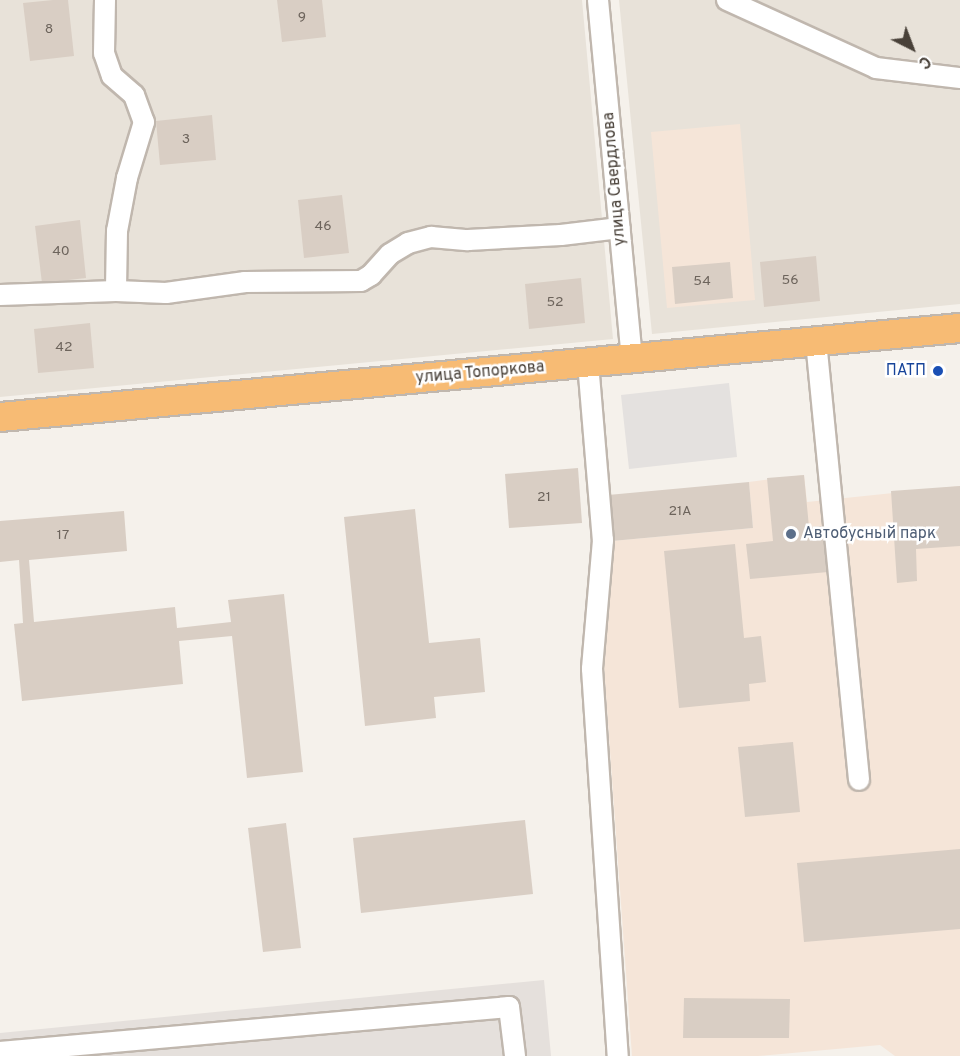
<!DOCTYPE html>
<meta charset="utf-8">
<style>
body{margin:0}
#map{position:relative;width:960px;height:1056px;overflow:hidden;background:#f5f1eb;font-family:Overpass,sans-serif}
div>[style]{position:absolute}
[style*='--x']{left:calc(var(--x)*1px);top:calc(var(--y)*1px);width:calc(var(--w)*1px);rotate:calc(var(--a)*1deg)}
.residential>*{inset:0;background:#e8e2d9}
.commercial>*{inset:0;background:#f5e5d8}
.industrial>*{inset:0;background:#e5e0dc}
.parking>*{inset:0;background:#e4e1df}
.building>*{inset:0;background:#d9cec4}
.roads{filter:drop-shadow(2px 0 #c0b7ae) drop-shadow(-2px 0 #c0b7ae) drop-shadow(0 2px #c0b7ae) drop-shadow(0 -2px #c0b7ae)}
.minor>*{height:20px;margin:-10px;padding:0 10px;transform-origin:10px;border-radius:10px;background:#fff}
.highway>*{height:28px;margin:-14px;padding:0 14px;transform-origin:14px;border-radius:14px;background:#f7bb74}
.dots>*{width:16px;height:16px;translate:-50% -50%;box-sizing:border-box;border:3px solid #fff;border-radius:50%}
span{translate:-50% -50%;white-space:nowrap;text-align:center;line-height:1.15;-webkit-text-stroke:5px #fff;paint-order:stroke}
.number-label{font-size:14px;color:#6d645c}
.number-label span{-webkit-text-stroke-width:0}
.street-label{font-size:16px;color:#494139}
.transit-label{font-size:16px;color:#164399}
.right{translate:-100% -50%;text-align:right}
.service-label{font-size:16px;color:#4e5e75}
.left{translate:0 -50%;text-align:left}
.north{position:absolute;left:882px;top:18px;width:60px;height:60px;-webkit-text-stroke:4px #fff;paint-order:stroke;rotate:138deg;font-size:16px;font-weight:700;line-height:24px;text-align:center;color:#494139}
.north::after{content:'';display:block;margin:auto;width:21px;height:27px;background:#494139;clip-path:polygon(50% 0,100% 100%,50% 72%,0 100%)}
</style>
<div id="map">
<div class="residential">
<i style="clip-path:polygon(0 0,582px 0,613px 339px,0 397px)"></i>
<i style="clip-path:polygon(619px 0,960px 0,960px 304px,652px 334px)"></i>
</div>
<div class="commercial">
<i style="clip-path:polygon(740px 124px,755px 300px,667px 308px,651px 132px)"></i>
<i style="clip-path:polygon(804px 475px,807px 502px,960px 486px,960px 1056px,895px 1056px,880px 1045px,758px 1056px,632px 1056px,604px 667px,612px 541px,753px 528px,749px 482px)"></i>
</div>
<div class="industrial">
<i style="clip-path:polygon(544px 980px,551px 1056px,0 1056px,0 1033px)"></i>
</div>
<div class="parking">
<i style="clip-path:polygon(729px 383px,737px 457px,629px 469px,621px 395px)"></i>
</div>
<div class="building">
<i style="clip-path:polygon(53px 0,68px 0,74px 56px,30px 61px,23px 3px)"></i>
<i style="clip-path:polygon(277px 0,322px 0,326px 37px,282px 42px)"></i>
<i style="clip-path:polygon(212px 115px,216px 160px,160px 165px,156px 121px)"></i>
<i style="clip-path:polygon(342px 195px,349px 253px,304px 258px,298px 200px)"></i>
<i style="clip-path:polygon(80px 220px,86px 278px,42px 283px,35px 226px)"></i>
<i style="clip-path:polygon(816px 256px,820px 301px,764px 307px,760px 262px)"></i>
<i style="clip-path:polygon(730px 262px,733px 298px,675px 304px,672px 267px)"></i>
<i style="clip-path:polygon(581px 278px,585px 323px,529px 329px,525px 284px)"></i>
<i style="clip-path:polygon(90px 323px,94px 368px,38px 373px,34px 329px)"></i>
<i style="clip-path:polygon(578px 468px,582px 523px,509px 528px,505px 474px)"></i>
<i style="clip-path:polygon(804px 475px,809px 527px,846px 524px,850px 570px,750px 579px,746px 544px,773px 541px,767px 478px)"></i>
<i style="clip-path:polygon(749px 482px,753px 528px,612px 541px,608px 495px)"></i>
<i style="clip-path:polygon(960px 486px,960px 546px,916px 549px,917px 581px,897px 583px,891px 491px)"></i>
<i style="clip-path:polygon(415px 509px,429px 643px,480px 638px,485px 692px,434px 697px,436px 718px,365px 726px,344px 517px)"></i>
<i style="clip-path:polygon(124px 511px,127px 551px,29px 560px,34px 622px,175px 607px,177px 628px,231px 622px,228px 600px,284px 594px,303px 772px,247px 778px,232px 636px,179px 641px,183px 684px,22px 701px,14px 624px,23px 623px,19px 560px,0 562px,0 521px)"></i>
<i style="clip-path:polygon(735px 544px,744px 638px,761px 636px,766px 682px,749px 684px,750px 701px,679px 708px,664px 551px)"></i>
<i style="clip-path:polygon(793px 742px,800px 812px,745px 817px,738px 747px)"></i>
<i style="clip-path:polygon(525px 820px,533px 894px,361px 913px,353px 838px)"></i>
<i style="clip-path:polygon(286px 823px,301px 948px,263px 952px,248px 828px)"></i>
<i style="clip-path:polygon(960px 849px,960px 929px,804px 942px,797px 863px)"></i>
<i style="clip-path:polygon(684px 998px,790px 999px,789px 1038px,683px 1038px)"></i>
</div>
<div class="roads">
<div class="minor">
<i style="--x:105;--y:0;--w:53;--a:91.1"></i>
<i style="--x:104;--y:53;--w:24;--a:71"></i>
<i style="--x:112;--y:76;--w:29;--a:41"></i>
<i style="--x:134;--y:95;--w:29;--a:70"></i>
<i style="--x:144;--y:122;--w:59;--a:106.9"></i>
<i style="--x:127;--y:178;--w:54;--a:100.7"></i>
<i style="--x:117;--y:231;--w:60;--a:91"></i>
<i style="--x:598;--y:0;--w:361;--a:84.6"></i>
<i style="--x:727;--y:0;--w:164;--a:24.5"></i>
<i style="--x:876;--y:68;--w:85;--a:6.8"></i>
<i style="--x:0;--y:295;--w:116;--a:-2"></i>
<i style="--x:116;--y:291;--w:50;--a:2.3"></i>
<i style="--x:166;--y:293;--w:80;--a:-7.9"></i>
<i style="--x:245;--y:282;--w:116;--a:-0.5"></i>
<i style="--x:361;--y:281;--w:12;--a:-31"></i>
<i style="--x:371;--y:275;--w:28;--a:-48"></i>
<i style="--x:390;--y:254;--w:21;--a:-31"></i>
<i style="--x:408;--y:243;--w:24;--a:-15"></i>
<i style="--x:431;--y:237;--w:37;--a:5"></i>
<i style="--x:468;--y:240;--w:93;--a:-3.1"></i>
<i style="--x:561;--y:235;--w:59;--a:-6.8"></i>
<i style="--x:816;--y:341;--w:441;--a:84.4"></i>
<i style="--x:588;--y:363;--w:178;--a:85.2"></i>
<i style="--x:603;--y:540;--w:129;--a:94.9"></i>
<i style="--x:592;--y:669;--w:388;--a:86.2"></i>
<i style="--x:0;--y:1052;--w:511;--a:-5.05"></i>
<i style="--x:509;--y:1007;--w:49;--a:83"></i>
</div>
<div class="highway">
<i style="--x:0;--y:417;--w:964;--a:-5.3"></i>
</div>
</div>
<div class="dots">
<i style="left:938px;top:371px;background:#1a4fb4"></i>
<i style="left:791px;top:534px;background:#5c6f8a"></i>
</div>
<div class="number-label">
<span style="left:302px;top:18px">9</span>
<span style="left:49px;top:30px">8</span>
<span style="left:186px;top:140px">3</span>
<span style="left:323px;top:227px">46</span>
<span style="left:61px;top:252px">40</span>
<span style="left:790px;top:281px">56</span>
<span style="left:702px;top:282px">54</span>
<span style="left:555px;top:303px">52</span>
<span style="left:64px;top:348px">42</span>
<span style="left:544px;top:498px">21</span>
<span style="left:680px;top:512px">21А</span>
<span style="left:63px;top:536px">17</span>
</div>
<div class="street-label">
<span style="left:615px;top:179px;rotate:-95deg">улица Свердлова</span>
<span style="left:480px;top:373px;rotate:-5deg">улица Топоркова</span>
</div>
<div class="transit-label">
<span class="right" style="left:926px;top:371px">ПАТП</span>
</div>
<div class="service-label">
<span class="left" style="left:803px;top:534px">Автобусный парк</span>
</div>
<div class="north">С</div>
</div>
